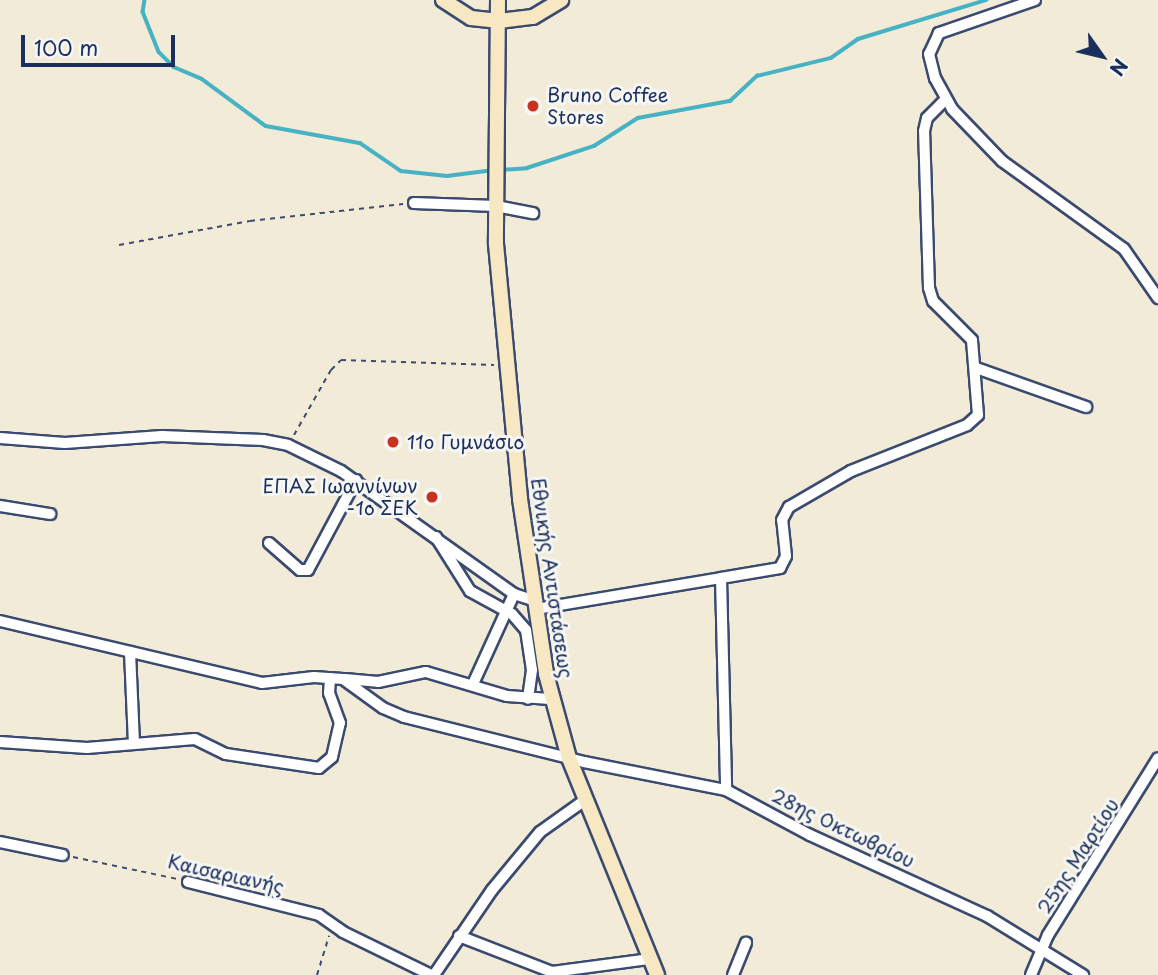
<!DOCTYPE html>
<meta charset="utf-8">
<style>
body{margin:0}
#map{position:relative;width:1158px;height:975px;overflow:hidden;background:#f1ebd8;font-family:"Playpen Sans",sans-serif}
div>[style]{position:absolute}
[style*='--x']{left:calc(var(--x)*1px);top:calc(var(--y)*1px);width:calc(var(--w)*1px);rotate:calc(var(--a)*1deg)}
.stream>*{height:3.5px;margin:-1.75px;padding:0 1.75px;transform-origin:1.75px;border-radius:1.75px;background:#47b2c4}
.path>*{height:2px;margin-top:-1px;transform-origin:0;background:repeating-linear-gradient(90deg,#3b4b70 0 5px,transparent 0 10px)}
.roads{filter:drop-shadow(2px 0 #3b4b70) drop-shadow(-2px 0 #3b4b70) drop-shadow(0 2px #3b4b70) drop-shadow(0 -2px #3b4b70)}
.street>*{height:10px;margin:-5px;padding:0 5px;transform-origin:5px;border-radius:5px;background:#fff}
.secondary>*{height:14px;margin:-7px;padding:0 7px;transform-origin:7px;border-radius:7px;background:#f7e8c3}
.dots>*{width:19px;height:19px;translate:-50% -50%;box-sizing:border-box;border:4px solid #f6f6f2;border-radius:50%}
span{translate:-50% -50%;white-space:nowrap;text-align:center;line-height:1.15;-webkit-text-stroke:6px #f6f6f2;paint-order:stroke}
.poi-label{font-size:19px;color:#1b2f5e}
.left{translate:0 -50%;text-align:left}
.right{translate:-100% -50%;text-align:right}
.street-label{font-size:19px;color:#1b2f5e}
.north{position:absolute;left:1067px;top:21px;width:70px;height:70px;-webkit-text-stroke:5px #f6f6f2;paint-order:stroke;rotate:124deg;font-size:19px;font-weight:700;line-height:28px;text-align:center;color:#1b2f5e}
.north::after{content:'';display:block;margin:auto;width:24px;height:32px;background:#1b2f5e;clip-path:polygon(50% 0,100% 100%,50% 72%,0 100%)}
.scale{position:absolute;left:21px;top:35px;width:154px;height:32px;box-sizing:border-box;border:4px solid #1b2f5e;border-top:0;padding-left:9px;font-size:21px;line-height:24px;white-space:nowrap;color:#1b2f5e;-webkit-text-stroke:5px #f6f6f2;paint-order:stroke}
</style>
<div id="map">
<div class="stream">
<i style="--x:145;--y:0;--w:12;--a:99"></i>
<i style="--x:143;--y:12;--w:43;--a:68.2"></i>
<i style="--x:159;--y:52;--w:21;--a:45"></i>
<i style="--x:174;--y:67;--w:30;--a:23"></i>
<i style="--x:202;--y:79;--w:79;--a:36.3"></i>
<i style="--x:266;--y:126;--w:96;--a:10.3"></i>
<i style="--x:360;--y:143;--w:50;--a:34.3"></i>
<i style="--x:401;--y:171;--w:46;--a:6.2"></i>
<i style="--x:447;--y:176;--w:47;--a:-7.3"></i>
<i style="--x:501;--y:170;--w:26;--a:-4"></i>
<i style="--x:527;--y:168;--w:71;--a:-18.2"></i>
<i style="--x:594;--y:146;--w:52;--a:-32.5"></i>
<i style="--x:638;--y:118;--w:94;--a:-10.5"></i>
<i style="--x:730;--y:101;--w:37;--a:-43"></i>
<i style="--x:757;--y:76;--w:76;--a:-13.7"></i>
<i style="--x:831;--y:58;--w:33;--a:-35"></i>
<i style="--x:858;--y:39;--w:134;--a:-16.9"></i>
</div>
<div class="path">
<i style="--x:119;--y:245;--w:133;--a:-10.4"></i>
<i style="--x:250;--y:221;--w:154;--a:-6.3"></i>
<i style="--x:294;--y:435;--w:75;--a:-60.4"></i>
<i style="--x:331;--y:370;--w:14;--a:-45"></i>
<i style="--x:341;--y:360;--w:153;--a:1.9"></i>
<i style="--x:73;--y:857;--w:106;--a:11.9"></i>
<i style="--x:317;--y:975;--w:41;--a:-72.9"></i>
</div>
<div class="roads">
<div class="street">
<i style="--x:1035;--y:0;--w:102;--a:161"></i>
<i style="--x:939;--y:33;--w:23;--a:115"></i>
<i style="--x:929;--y:54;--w:25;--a:76"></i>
<i style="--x:935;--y:78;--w:35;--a:61"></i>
<i style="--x:952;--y:109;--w:72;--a:46.1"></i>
<i style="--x:1002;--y:161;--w:150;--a:35.8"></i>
<i style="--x:1124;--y:249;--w:60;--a:55.2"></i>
<i style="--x:414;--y:203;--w:82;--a:2.1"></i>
<i style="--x:496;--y:206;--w:38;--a:11"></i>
<i style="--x:976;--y:368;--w:117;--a:19.5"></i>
<i style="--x:0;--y:438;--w:65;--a:4.4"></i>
<i style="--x:65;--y:443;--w:97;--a:-4.1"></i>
<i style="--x:162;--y:436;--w:101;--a:2.3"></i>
<i style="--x:263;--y:440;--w:25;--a:11"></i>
<i style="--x:288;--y:445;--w:59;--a:26.1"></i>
<i style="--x:341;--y:471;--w:212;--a:35.4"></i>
<i style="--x:514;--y:594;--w:22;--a:18"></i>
<i style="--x:0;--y:506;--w:51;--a:9.1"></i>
<i style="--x:436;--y:537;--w:64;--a:57.8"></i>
<i style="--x:470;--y:591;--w:48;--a:28.7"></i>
<i style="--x:512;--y:614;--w:21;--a:49"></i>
<i style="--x:526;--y:630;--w:40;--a:81.5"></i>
<i style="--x:532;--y:670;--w:29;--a:98"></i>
<i style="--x:269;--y:543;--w:41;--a:41.1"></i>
<i style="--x:300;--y:570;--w:8;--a:0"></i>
<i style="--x:308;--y:570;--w:102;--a:-61.9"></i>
<i style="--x:721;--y:578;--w:60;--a:-9.6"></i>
<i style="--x:780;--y:568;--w:13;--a:-63"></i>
<i style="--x:786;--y:556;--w:36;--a:-96"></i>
<i style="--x:782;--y:520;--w:15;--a:-62"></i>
<i style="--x:789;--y:507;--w:72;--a:-30.1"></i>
<i style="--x:851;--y:471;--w:125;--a:-21.6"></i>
<i style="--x:967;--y:425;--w:15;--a:-42"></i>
<i style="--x:978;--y:415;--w:75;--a:-94.6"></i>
<i style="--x:972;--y:340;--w:55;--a:-135"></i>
<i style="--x:933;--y:301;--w:14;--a:-107"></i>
<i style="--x:929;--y:288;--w:157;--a:-91.8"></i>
<i style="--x:924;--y:131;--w:13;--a:-77"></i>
<i style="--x:927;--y:118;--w:25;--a:-45"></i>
<i style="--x:536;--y:609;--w:188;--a:-9.5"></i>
<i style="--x:721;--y:578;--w:212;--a:88.6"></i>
<i style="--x:0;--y:621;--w:269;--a:13.3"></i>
<i style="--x:262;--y:683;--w:52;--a:-6.6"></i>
<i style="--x:314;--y:677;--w:29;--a:4"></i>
<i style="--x:343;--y:679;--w:49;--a:35.9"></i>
<i style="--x:383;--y:708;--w:23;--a:23"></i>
<i style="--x:404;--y:717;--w:186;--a:14"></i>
<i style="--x:584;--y:762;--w:145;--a:11.2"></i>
<i style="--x:726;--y:790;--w:95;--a:28.2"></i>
<i style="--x:810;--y:835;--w:195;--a:24.6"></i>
<i style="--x:987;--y:916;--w:113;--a:31.6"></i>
<i style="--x:130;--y:652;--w:91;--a:87.5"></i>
<i style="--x:345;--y:679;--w:33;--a:5"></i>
<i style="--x:378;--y:682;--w:49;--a:-11.8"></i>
<i style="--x:426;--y:672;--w:84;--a:16.5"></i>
<i style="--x:507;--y:696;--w:43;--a:4"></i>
<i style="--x:473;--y:684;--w:99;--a:-65.5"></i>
<i style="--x:0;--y:742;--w:87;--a:3.9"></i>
<i style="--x:87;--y:748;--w:108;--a:-4.8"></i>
<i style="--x:195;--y:739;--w:34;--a:26"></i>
<i style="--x:226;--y:754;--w:94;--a:8.6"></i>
<i style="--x:319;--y:768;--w:17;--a:-40"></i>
<i style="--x:332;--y:757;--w:35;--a:-77"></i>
<i style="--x:340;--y:723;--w:32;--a:-110"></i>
<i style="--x:329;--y:693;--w:15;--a:-86"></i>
<i style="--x:0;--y:842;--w:64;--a:11.7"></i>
<i style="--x:188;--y:882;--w:135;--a:14.1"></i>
<i style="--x:319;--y:915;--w:29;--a:35"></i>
<i style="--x:343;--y:932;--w:98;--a:26"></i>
<i style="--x:459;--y:936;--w:100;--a:21.2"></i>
<i style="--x:552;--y:972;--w:99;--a:-7.6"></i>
<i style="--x:434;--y:975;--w:103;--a:-55.7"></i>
<i style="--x:492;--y:890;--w:75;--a:-50.4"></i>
<i style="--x:540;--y:832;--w:55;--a:-35.4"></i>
<i style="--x:733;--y:975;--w:35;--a:-68"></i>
<i style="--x:1031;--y:975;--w:43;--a:-67"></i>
<i style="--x:1048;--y:935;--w:208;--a:-58.1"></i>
</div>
<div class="secondary">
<i style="--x:443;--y:0;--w:33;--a:33"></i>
<i style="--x:471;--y:18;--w:28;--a:6"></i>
<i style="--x:499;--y:21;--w:34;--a:-7"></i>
<i style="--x:533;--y:17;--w:33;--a:-31"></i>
<i style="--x:498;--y:0;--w:244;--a:90.5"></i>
<i style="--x:496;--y:244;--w:256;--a:84.6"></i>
<i style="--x:520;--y:499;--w:177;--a:81.5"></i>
<i style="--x:546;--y:674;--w:87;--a:74.7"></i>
<i style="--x:569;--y:758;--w:234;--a:67.9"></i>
</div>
</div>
<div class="dots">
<i style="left:533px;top:106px;background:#c8321e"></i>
<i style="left:393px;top:442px;background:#c8321e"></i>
<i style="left:432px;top:497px;background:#c8321e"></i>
</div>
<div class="poi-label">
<span class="left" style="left:547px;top:106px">Bruno Coffee<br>Stores</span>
<span class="left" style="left:407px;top:442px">11o Γυμνάσιο</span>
<span class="right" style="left:418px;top:497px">ΕΠΑΣ Ιωαννίνων<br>-1ο ΣΕΚ</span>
</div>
<div class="street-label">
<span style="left:552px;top:578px;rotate:82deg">Εθνικής Αντιστάσεως</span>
<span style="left:843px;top:828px;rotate:26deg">28ης Οκτωβρίου</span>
<span style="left:1078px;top:856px;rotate:-57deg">25ης Μαρτίου</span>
<span style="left:226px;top:874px;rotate:13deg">Καισαριανής</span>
</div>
<div class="north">N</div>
<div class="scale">100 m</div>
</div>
